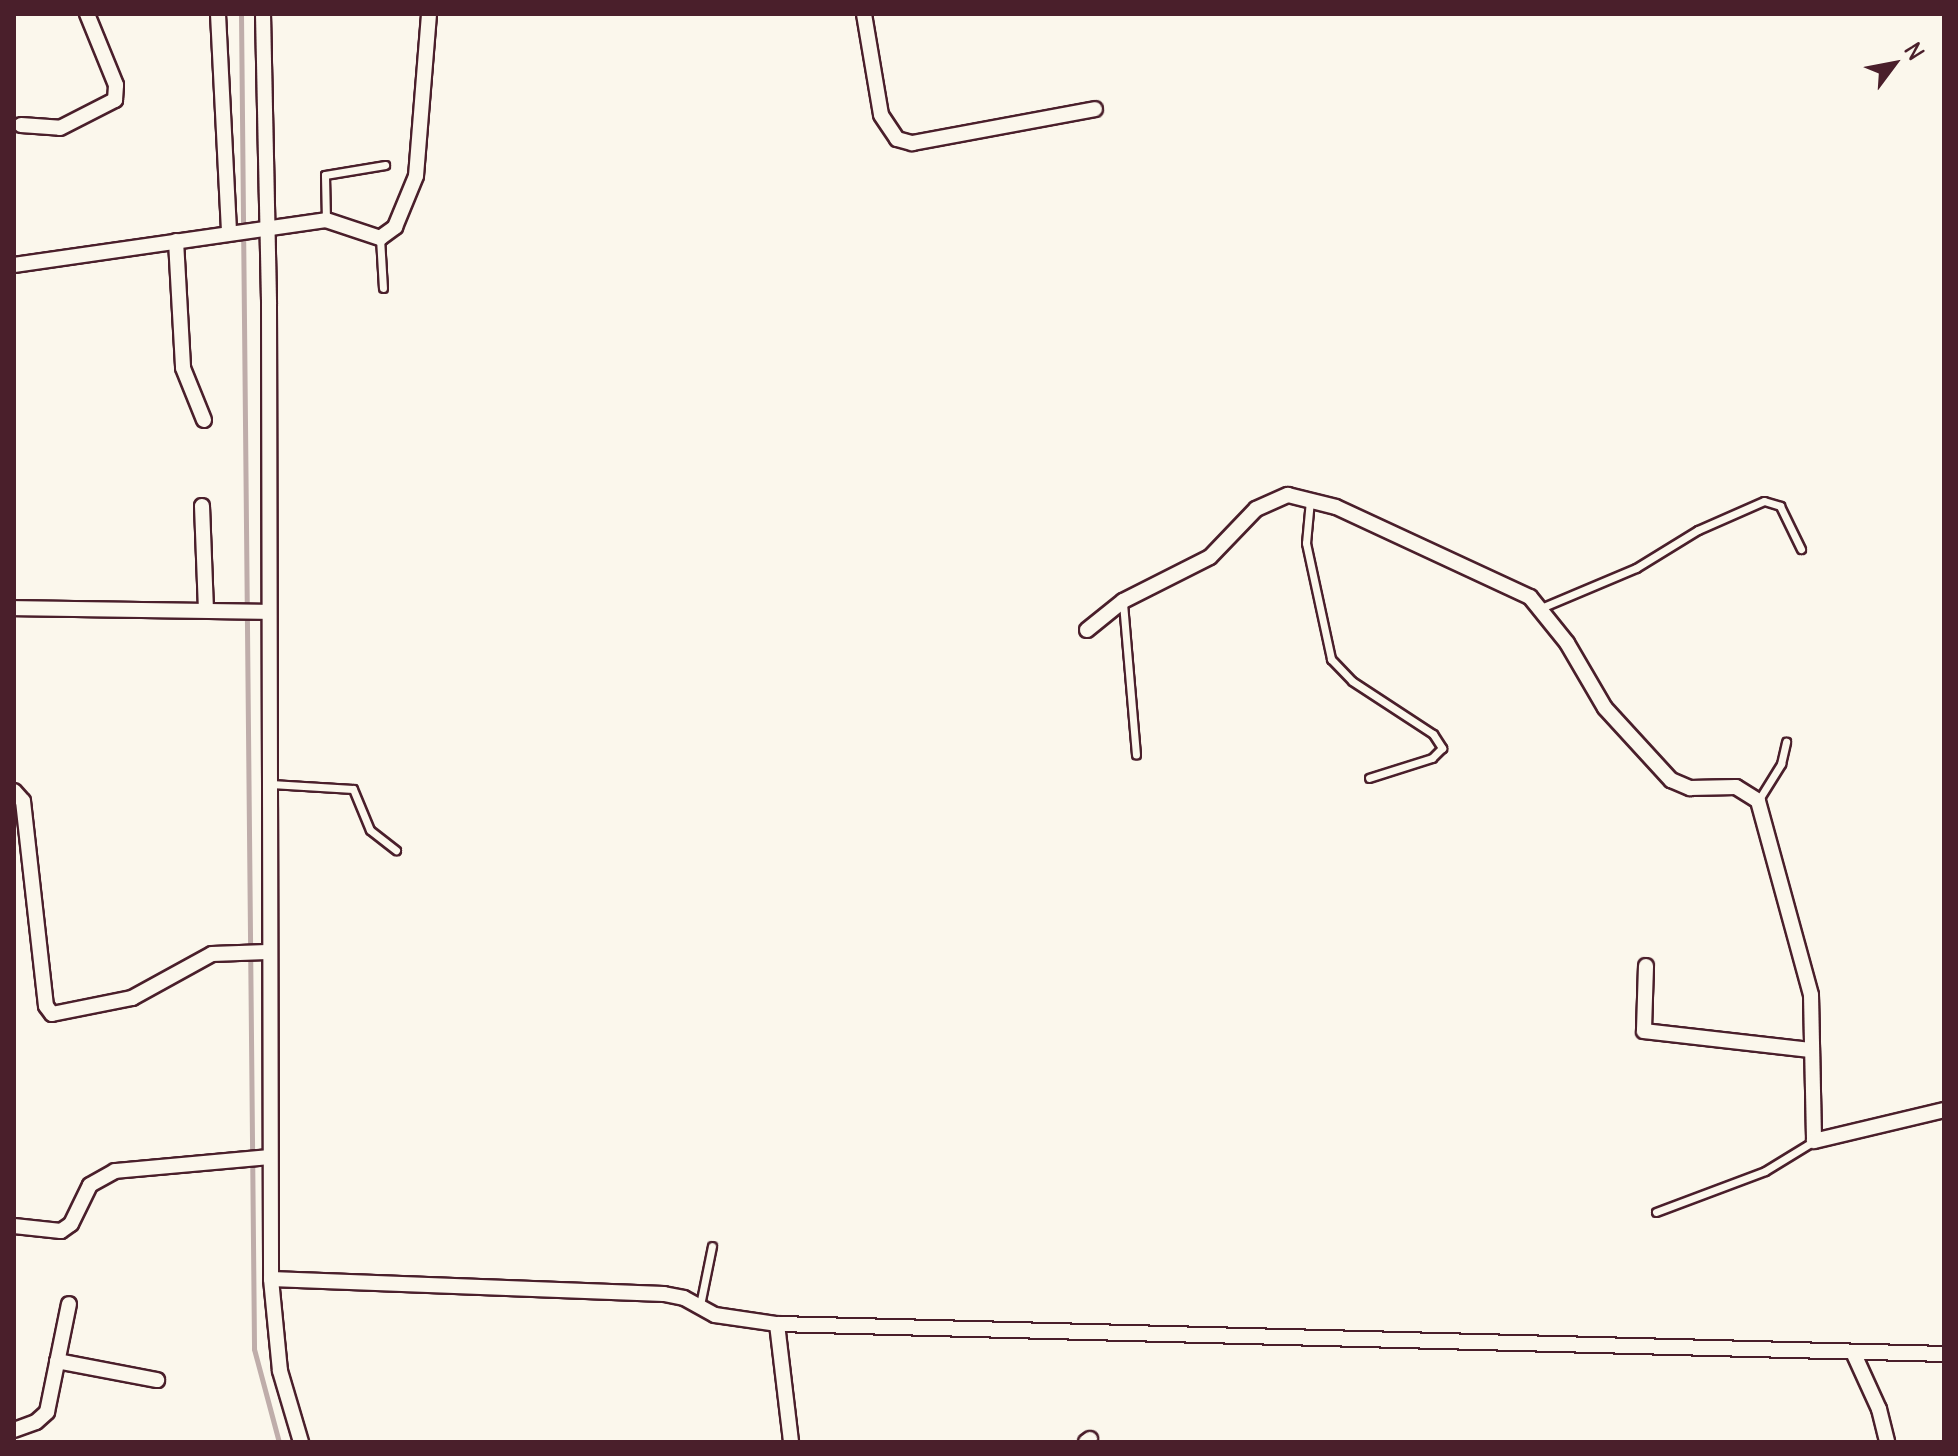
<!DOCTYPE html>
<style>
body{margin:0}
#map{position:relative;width:1958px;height:1456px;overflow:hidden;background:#fbf7ec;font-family:Delius,sans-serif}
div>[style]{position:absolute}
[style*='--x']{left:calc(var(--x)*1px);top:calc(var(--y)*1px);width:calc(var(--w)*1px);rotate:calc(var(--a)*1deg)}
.stream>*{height:5px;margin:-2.5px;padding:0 2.5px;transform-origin:2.5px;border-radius:2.5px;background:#bfadaa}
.roads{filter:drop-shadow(2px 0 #4a1f2b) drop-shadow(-2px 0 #4a1f2b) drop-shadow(0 2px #4a1f2b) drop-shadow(0 -2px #4a1f2b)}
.lane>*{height:7px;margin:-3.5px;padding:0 3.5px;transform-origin:3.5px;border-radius:3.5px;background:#fbf7ec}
.street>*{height:14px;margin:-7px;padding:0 7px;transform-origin:7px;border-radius:7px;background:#fbf7ec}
span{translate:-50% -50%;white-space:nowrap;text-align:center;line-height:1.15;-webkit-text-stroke:6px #fbf7ec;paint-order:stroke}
.frame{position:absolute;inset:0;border:16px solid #4a1f2b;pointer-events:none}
.north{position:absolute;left:1854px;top:24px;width:80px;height:80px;-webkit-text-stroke:6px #fbf7ec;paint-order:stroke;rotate:58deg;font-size:22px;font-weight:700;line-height:32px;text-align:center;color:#4a1f2b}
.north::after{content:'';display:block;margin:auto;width:28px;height:36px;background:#4a1f2b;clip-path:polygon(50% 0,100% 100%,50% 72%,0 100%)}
</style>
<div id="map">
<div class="stream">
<i style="--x:241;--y:14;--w:1335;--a:89.44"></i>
<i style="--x:254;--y:1349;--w:96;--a:75"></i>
</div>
<div class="roads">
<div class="lane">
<i style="--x:326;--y:220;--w:45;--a:-91.3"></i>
<i style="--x:325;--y:175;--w:61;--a:-9.5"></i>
<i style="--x:380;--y:238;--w:50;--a:86.6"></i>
<i style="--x:1310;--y:500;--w:43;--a:95.3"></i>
<i style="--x:1306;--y:543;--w:119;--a:77.8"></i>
<i style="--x:1331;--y:659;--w:30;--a:46"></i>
<i style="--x:1352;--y:681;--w:97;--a:33.2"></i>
<i style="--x:1433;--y:734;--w:17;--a:57"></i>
<i style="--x:1442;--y:748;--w:14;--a:135"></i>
<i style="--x:1432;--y:758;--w:66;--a:162.4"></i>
<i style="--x:1123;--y:603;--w:152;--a:85.1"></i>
<i style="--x:1541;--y:608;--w:103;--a:-22.8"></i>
<i style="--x:1636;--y:568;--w:73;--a:-31.5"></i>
<i style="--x:1698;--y:530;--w:72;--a:-23.7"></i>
<i style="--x:1764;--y:501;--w:17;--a:17"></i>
<i style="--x:1780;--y:506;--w:48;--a:64"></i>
<i style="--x:271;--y:784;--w:82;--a:3.5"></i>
<i style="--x:353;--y:789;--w:44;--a:67.5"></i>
<i style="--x:370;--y:830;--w:33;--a:38"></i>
<i style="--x:1758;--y:801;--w:44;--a:-58.1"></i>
<i style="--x:1781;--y:764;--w:23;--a:-77"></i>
<i style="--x:1656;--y:1212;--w:116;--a:-20.6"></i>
<i style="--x:1765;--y:1171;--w:57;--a:-31.5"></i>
<i style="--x:700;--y:1305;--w:60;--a:-78.5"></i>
</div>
<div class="street">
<i style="--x:218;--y:14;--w:219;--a:87.1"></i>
<i style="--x:263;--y:14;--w:290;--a:88.8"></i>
<i style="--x:269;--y:304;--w:975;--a:89.88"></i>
<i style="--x:271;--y:1279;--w:92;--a:84.4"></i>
<i style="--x:280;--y:1371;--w:74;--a:73.5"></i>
<i style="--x:864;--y:14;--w:102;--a:80.4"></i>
<i style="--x:881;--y:115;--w:29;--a:56"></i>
<i style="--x:897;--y:139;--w:16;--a:15"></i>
<i style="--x:912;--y:143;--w:186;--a:-10.5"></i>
<i style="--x:21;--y:125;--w:39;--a:4"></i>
<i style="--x:60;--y:128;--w:62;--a:-27"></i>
<i style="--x:115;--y:100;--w:15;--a:-86"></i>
<i style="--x:116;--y:85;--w:77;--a:-112.2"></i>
<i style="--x:176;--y:241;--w:127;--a:86.8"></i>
<i style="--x:183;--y:368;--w:56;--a:68"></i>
<i style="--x:14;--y:265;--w:315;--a:-8.2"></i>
<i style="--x:326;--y:220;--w:57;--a:18.4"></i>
<i style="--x:380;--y:238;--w:19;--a:-36"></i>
<i style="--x:395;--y:227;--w:55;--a:-67.6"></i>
<i style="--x:416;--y:176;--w:163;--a:-85.4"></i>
<i style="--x:202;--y:506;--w:104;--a:87.8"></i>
<i style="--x:14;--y:608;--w:255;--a:0.9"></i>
<i style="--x:1087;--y:630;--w:46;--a:-38.9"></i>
<i style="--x:1123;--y:601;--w:97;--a:-26.8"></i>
<i style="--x:1210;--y:557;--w:66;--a:-46.2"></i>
<i style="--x:1256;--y:509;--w:35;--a:-24"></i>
<i style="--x:1288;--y:495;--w:49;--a:14"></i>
<i style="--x:1336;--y:507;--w:214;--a:24.9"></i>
<i style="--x:1530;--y:597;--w:59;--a:51.2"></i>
<i style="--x:1567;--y:643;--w:75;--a:59.7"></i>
<i style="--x:1605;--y:708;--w:98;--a:47.5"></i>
<i style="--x:1671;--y:780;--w:21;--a:23"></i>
<i style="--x:1690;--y:788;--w:46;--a:-1.2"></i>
<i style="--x:1736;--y:787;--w:26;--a:32"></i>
<i style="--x:1758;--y:801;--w:201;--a:74.7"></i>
<i style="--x:1811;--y:995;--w:146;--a:88.8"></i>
<i style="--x:1814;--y:1141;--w:134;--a:-13.4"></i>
<i style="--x:14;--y:791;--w:13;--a:48"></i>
<i style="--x:23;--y:801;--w:206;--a:83.6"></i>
<i style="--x:46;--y:1006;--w:10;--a:53"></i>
<i style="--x:52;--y:1014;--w:82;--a:-11.3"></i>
<i style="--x:132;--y:998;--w:91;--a:-28.8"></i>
<i style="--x:212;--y:954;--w:55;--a:-2.1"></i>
<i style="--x:1646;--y:966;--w:65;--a:91.8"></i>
<i style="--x:1644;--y:1031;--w:167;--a:6.5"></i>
<i style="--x:14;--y:1226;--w:47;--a:6.1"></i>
<i style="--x:61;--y:1231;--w:12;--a:-35"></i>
<i style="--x:71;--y:1224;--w:43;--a:-64"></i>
<i style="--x:90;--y:1185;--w:29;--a:-29"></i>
<i style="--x:115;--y:1171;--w:154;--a:-5.2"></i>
<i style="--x:271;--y:1279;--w:393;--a:2.2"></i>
<i style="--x:664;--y:1294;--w:20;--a:11"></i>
<i style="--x:684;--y:1298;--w:35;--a:29"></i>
<i style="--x:715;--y:1315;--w:63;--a:8.3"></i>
<i style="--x:777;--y:1324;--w:1167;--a:1.47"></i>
<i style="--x:777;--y:1324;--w:119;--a:83.2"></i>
<i style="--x:1853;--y:1352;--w:63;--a:65.5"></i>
<i style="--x:1879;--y:1409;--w:34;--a:76"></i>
<i style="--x:57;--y:1361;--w:102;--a:10.8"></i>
<i style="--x:14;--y:1430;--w:23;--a:-20"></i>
<i style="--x:36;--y:1422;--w:15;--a:-42"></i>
<i style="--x:47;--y:1412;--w:110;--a:-78.5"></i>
<i style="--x:1086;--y:1442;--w:5;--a:-37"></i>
</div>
</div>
<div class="frame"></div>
<div class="north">N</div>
</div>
